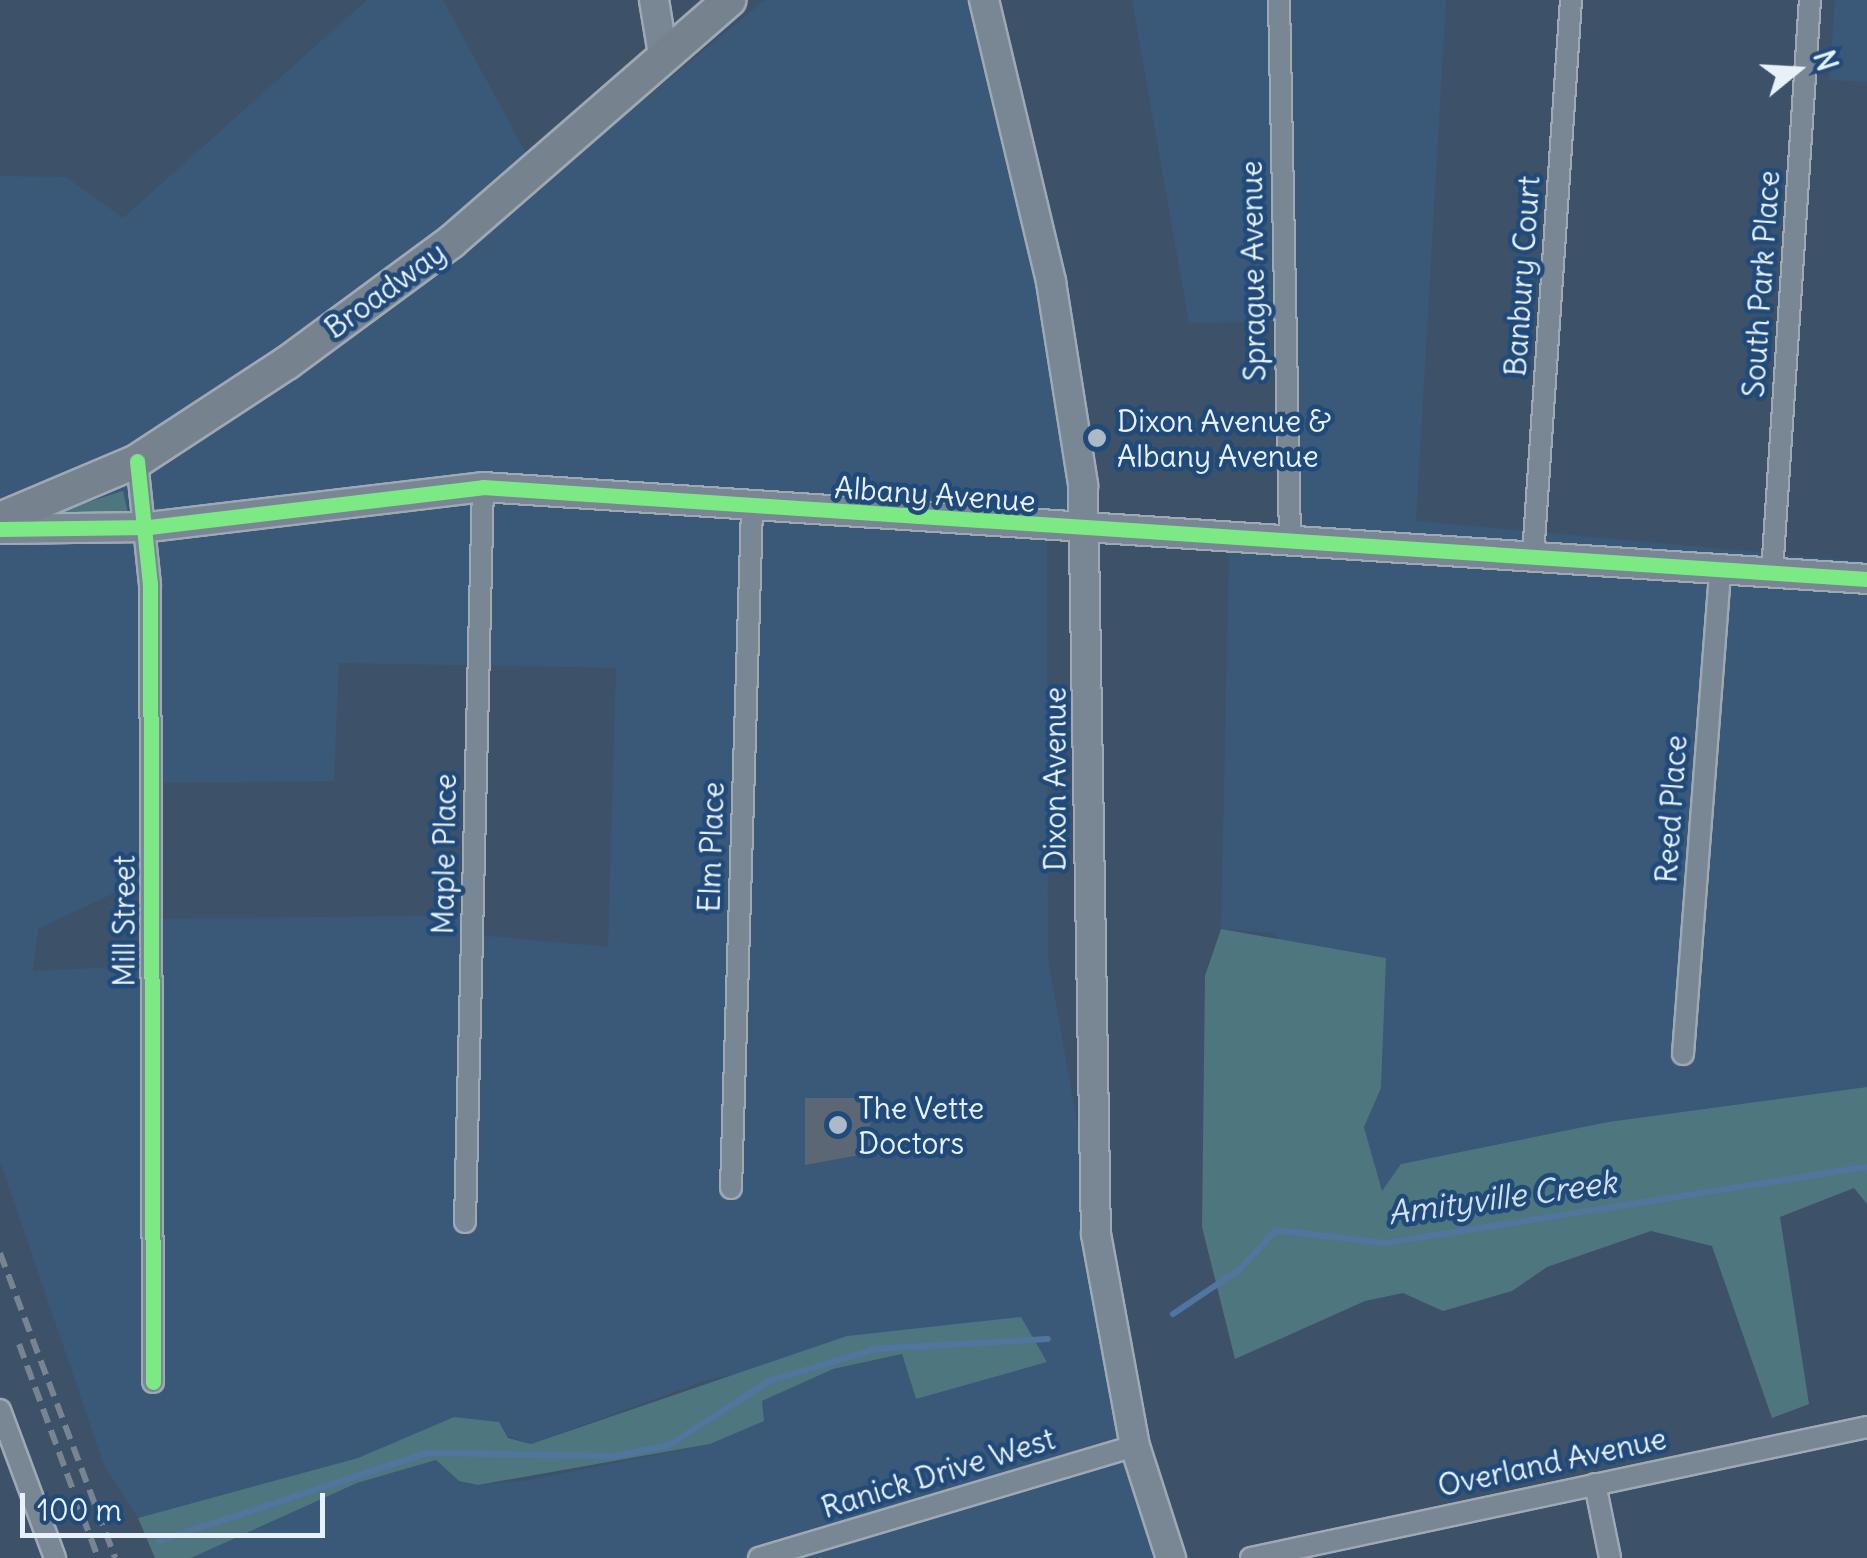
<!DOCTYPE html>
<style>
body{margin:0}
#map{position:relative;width:1867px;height:1558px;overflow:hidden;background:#3d5268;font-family:Delius,sans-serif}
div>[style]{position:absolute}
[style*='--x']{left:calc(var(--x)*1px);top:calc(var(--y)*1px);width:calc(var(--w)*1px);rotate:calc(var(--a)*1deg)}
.built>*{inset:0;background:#3a5878}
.green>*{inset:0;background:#4e767f}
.stream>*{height:6px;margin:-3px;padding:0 3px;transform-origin:3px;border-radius:3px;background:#5076a0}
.building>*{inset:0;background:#5b6775}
.roads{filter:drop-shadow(2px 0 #9ea9b4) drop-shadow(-2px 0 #9ea9b4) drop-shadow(0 2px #9ea9b4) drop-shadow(0 -2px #9ea9b4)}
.street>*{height:20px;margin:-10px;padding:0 10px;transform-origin:10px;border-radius:10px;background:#798694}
.secondary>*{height:28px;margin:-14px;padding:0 14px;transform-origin:14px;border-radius:14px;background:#798694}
.primary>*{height:32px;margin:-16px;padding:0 16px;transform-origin:16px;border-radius:16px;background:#76828e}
.rail>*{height:6px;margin-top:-3px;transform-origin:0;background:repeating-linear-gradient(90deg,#788491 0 15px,transparent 0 23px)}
.cycleway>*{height:15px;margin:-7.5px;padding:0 7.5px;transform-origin:7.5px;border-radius:7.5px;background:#7ce984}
.dots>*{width:28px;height:28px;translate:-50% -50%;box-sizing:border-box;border:5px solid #1f4a7a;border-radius:50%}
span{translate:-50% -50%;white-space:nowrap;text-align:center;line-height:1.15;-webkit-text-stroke:9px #1f4a7a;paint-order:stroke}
.street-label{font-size:30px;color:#e8f1f8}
.poi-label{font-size:30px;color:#e8f1f8}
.left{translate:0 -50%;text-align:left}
.water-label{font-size:32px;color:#d2dfec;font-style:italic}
.north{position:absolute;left:1747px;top:20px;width:100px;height:100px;-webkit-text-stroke:8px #1f4a7a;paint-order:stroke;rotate:72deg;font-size:28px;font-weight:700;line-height:40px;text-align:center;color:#e8f1f8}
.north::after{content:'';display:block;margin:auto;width:35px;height:45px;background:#e8f1f8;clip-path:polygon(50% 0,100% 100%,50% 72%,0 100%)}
.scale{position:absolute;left:20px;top:1493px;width:305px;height:45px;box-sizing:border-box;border:5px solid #e8f1f8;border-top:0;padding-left:12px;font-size:30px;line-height:35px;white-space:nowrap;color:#e8f1f8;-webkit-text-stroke:8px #1f4a7a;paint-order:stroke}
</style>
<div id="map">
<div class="built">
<i style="clip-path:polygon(evenodd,367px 0,443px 0,542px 183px,765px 0,994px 0,1092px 526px,1047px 524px,1048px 959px,1120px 1362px,1184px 1558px,191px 1558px,357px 1483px,436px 1460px,459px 1481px,478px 1485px,529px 1480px,710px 1444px,761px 1401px,832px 1369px,902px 1354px,916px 1399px,1047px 1361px,1024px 1329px,710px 1379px,531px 1444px,454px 1417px,358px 1458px,138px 1518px,104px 1465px,0 1161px,0 176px,66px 177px,123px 218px,367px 0,339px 663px,616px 668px,608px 947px,477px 935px,477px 915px,156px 919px,157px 965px,33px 971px,38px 929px,142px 880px,143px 783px,334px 781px,339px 663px)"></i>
<i style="clip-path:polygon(1132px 0,1446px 0,1416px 521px,1867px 562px,1867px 1087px,1608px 1122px,1401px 1164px,1382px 1192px,1364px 1126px,1381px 1088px,1274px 933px,1221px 929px,1229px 547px,1278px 551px,1274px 322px,1189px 323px)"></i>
<i style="clip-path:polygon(1835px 0,1867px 0,1867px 82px,1829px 80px)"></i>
</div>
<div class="green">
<i style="clip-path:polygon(123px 491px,130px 523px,27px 521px)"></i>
<i style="clip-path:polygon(1221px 929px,1386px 958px,1381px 1088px,1364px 1127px,1382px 1191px,1401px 1164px,1608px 1122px,1867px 1087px,1867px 1204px,1854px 1188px,1780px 1217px,1809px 1404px,1772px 1418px,1712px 1246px,1651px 1231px,1547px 1267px,1512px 1291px,1443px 1311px,1403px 1293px,1365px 1301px,1235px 1359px,1202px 1227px,1205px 976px)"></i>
<i style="clip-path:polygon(1021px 1317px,1047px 1362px,916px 1399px,902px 1354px,833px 1369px,762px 1401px,764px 1421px,710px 1444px,478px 1485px,459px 1481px,436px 1460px,357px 1483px,191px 1558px,155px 1558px,138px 1518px,358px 1458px,454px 1417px,499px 1422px,508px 1438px,531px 1444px,847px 1336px)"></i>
</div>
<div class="stream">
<i style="--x:1173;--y:1314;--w:81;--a:-33.9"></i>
<i style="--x:1240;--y:1269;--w:53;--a:-47.3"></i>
<i style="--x:1276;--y:1230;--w:110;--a:6.8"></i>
<i style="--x:1385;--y:1243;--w:488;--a:-9"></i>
<i style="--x:159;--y:1541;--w:282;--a:-18.2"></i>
<i style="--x:427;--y:1453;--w:189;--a:0.9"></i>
<i style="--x:616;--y:1456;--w:54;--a:-11.7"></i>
<i style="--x:669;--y:1445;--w:119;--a:-32.6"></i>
<i style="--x:769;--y:1381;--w:110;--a:-16.9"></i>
<i style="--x:874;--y:1349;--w:174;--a:-3.3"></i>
</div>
<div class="building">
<i style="clip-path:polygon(805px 1098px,870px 1098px,870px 1153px,805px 1165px)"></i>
</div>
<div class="roads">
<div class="street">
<i style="--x:1279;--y:0;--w:540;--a:88.83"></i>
<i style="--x:137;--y:461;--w:124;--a:84"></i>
<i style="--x:150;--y:584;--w:798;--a:89.78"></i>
<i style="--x:1533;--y:556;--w:557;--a:-86.09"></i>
<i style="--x:1772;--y:573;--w:574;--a:-86.21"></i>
<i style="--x:1683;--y:1054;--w:487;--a:-85.6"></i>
<i style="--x:731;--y:1188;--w:681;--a:-88.23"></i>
<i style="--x:465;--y:1222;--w:735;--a:-88.6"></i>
<i style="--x:0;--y:1410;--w:158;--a:69.6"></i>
<i style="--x:1595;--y:1484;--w:76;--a:78.5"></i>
<i style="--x:759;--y:1558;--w:392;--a:-16.6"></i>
<i style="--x:1251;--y:1558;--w:630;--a:-12.01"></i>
</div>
<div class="secondary">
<i style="--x:654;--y:0;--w:56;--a:80.7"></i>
<i style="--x:984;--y:0;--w:290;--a:76.6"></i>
<i style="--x:1051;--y:282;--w:206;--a:81"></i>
<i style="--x:1083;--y:485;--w:749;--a:89.01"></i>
<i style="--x:1096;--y:1234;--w:216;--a:79.6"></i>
<i style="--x:1135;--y:1446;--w:118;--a:72.2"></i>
<i style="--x:0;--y:529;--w:149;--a:-0.8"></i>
<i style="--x:149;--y:527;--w:336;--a:-6.8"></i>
<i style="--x:483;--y:487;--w:1387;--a:3.8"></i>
</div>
<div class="primary">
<i style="--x:0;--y:519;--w:149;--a:-22.9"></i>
<i style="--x:137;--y:461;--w:179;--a:-33.2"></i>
<i style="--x:287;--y:363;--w:204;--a:-36.4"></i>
<i style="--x:451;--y:242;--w:369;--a:-41"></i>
</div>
</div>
<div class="rail">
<i style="--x:0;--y:1253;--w:326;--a:69.3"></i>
<i style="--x:19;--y:1344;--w:228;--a:69.7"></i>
</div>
<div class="cycleway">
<i style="--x:137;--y:461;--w:124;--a:84"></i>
<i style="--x:150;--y:584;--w:798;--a:89.78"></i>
<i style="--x:0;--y:529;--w:149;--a:-0.8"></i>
<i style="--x:149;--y:527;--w:336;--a:-6.8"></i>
<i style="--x:483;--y:487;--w:1387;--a:3.8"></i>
</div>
<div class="dots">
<i style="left:1097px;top:438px;background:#acb9c6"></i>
<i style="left:838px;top:1125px;background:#acb9c6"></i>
</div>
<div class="street-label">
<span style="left:1253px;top:271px;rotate:-91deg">Sprague Avenue</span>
<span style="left:1522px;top:276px;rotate:-86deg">Banbury Court</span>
<span style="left:1761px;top:284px;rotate:-86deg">South Park Place</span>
<span style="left:385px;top:290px;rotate:-36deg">Broadway</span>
<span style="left:935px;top:494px;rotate:4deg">Albany Avenue</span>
<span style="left:1055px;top:779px;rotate:-90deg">Dixon Avenue</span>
<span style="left:1671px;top:809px;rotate:-86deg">Reed Place</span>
<span style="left:711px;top:847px;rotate:-88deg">Elm Place</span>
<span style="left:444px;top:854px;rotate:-89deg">Maple Place</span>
<span style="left:124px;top:921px;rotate:-90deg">Mill Street</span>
<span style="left:1552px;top:1462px;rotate:-12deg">Overland Avenue</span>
<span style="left:938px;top:1473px;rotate:-17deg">Ranick Drive West</span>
</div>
<div class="poi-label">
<span class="left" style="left:1117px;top:438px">Dixon Avenue &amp;<br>Albany Avenue</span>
<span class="left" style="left:858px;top:1125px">The Vette<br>Doctors</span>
</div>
<div class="water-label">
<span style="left:1502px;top:1198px;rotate:-8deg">Amityville Creek</span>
</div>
<div class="north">N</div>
<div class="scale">100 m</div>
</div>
